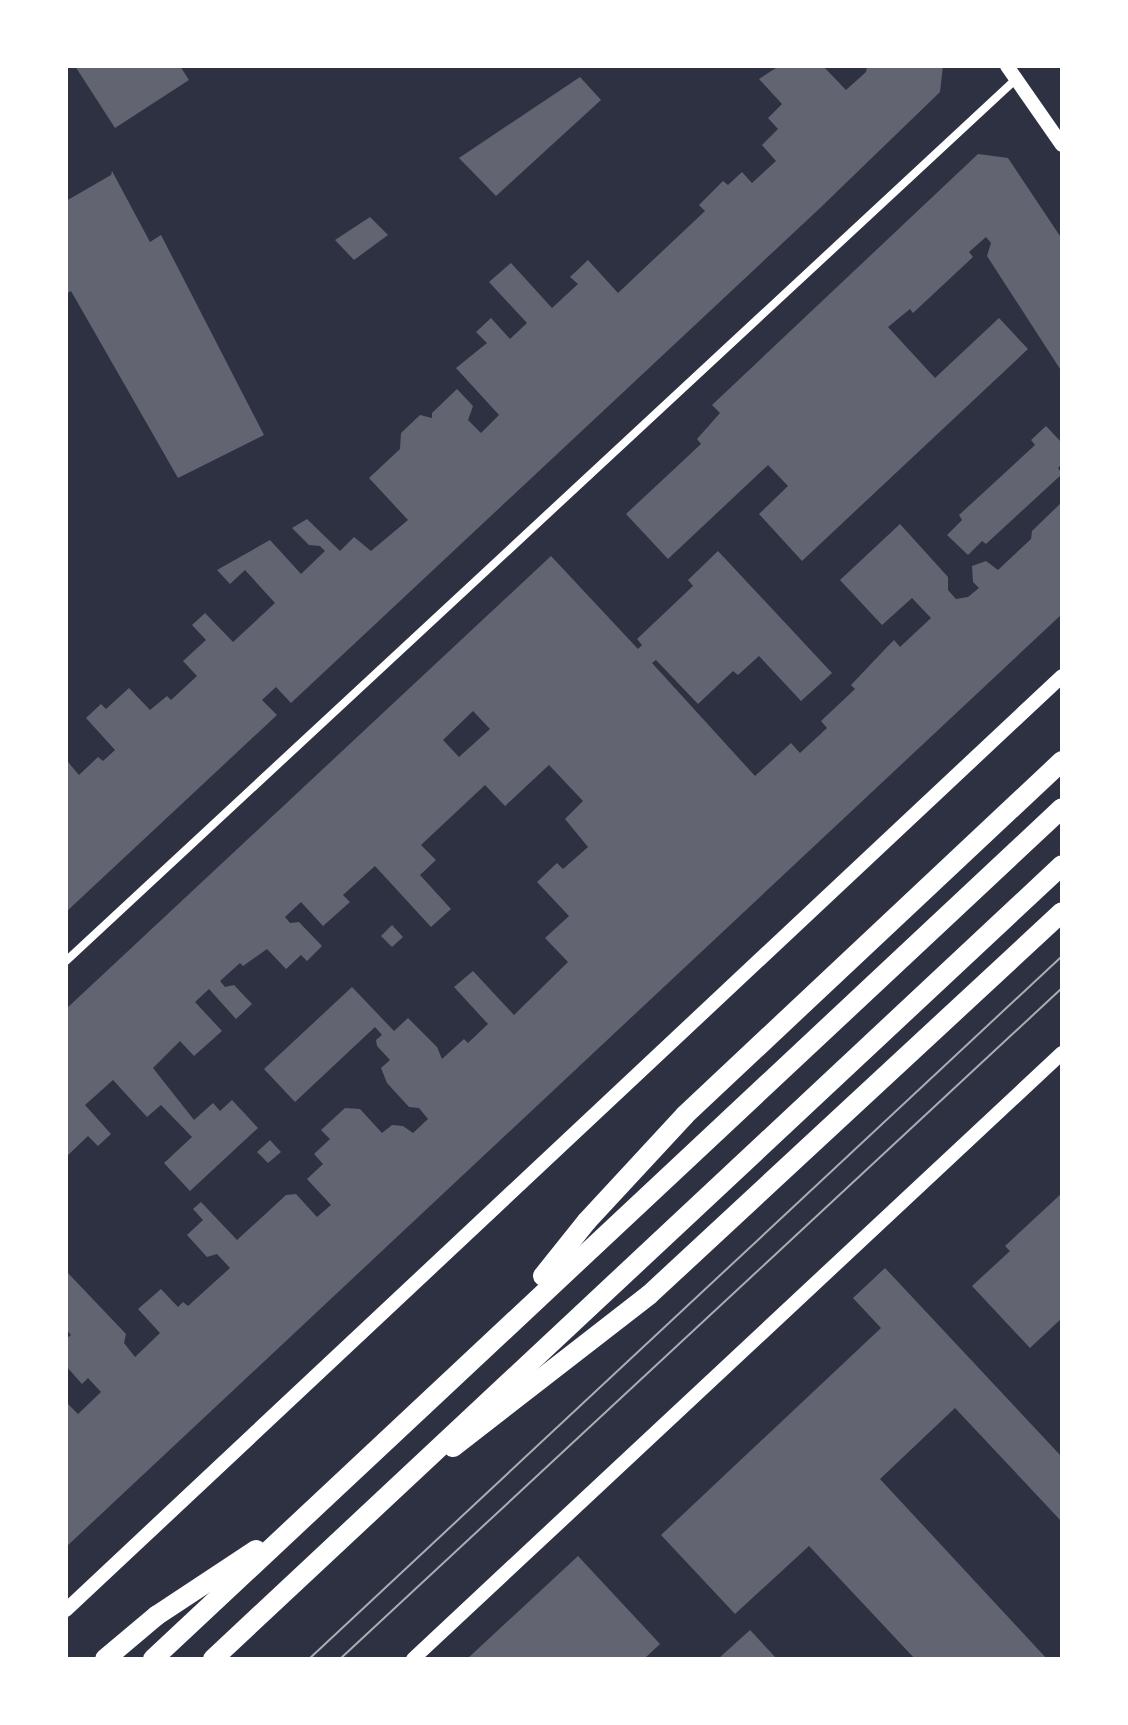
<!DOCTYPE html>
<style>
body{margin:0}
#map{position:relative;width:1128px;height:1725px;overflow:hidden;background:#2d3142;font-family:Jost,sans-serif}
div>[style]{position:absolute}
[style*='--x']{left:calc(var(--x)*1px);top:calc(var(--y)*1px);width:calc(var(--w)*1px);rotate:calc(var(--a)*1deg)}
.building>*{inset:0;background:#626471}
.minor>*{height:8px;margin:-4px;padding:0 4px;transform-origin:4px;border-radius:4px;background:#fff}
.tertiary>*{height:14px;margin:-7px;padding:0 7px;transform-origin:7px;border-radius:7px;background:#fff}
.primary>*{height:20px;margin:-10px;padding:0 10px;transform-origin:10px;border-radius:10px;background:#fff}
.tram>*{height:2px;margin:-1px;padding:0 1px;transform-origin:1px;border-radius:1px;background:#abadb3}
span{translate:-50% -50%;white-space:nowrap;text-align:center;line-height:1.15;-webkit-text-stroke:8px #fff;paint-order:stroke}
.frame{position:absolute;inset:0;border:68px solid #fff;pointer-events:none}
</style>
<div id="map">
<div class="building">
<i style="clip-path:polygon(75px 66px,180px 66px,189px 80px,115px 128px)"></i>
<i style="clip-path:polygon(779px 66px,823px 66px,846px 90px,866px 72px,867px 66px,943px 66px,940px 92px,819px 209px,291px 703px,276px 687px,262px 700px,277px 715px,66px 912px,66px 765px,68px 762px,79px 775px,98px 757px,103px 761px,115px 750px,86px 718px,101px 704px,106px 709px,129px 688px,150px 710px,167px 696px,171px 700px,197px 676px,183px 661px,206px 640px,192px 625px,205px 613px,233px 642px,275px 603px,245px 570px,230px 584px,217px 570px,270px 540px,301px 574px,325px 551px,320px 546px,309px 545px,292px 528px,307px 519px,340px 551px,354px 537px,371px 551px,408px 520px,369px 478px,400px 449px,401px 433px,420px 415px,432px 418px,432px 413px,457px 389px,473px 406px,468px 420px,481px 433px,499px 415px,456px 368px,487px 343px,476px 332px,491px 318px,510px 339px,527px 323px,489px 282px,511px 263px,552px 308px,578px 284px,570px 277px,588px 260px,618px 293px,705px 211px,699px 205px,723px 181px,728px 185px,742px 172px,752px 183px,776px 161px,762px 145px,778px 129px,768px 118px,782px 104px,759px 79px)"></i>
<i style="clip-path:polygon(580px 77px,601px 100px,496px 196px,459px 158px)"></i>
<i style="clip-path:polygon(978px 154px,1008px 158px,1062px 239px,1062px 372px,987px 256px,991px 243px,986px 237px,969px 252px,973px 257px,913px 313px,910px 309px,888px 327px,935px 378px,999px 318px,1028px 349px,802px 561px,759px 514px,788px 486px,768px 465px,668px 559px,626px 514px,701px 444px,697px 439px,720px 413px,712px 405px)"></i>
<i style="clip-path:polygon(112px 171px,150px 242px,161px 235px,264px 435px,178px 478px,71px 291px,66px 294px,66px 201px,111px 175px)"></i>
<i style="clip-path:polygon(370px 217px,388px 235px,354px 260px,335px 240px)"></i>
<i style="clip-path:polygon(1046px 426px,1062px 443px,1062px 464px,1058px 468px,1062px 474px,986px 544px,982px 541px,968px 555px,947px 535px,962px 520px,959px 515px,1035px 445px,1031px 440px)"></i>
<i style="clip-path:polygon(evenodd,1062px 502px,1062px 614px,66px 1547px,66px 1402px,78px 1414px,101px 1392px,88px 1378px,82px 1384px,66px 1366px,66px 1339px,71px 1335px,66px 1329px,66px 1271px,126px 1334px,124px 1343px,135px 1357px,160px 1333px,138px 1309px,161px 1289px,178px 1307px,183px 1302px,188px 1306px,230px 1268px,217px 1254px,207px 1257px,187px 1235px,203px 1220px,193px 1209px,201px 1202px,237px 1240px,286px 1195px,296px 1194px,317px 1217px,331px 1205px,307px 1179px,323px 1164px,314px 1154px,330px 1139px,321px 1130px,345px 1108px,360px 1109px,382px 1133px,392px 1125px,403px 1126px,413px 1133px,428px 1119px,419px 1108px,409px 1107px,387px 1083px,381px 1068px,390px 1060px,377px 1046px,376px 1040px,382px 1035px,375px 1027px,295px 1102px,264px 1069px,352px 987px,394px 1031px,408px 1018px,437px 1047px,442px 1059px,464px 1039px,468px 1043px,488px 1024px,454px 987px,473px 971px,514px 1015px,568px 962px,545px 938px,569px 916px,537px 882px,557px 863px,563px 869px,588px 847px,565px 819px,583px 801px,549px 765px,505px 806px,485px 785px,421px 845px,436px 860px,420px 875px,451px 909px,431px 927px,375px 866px,343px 895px,350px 902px,323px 926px,301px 902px,285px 917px,290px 923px,299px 922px,322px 946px,307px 961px,301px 955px,286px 969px,267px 949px,243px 966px,240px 963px,220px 981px,225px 987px,234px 985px,252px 1004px,236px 1019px,209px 989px,195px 1002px,222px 1031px,194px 1056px,180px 1041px,153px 1068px,194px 1120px,213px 1103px,220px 1111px,232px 1100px,258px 1128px,190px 1191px,164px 1163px,192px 1137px,161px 1105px,147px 1117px,113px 1080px,85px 1105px,111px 1134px,98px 1146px,88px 1136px,66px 1157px,66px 1009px,551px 556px,638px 649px,642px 645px,637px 639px,693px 586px,688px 580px,718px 551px,832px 673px,801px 701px,759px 656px,738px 675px,733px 671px,698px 704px,656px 660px,652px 663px,755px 776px,791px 743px,800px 753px,827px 728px,821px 721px,855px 689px,851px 685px,888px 646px,894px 640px,900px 647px,931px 618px,912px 598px,882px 625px,840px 580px,900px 524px,948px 577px,948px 590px,956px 599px,968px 597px,979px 588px,973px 582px,972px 566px,986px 561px,998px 570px,1031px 539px,1032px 531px,1062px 502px,473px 711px,490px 729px,459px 757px,443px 740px,473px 711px)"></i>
<i style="clip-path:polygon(392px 925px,403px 937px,392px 947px,381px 936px)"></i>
<i style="clip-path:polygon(270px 1140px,281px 1152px,268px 1163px,257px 1152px)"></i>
<i style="clip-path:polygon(1062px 1193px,1062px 1318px,1030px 1348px,972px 1286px,1010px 1251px,1005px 1246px)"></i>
<i style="clip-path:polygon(885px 1268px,1062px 1457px,1062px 1522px,955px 1408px,880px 1479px,1047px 1659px,915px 1659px,809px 1546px,735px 1614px,661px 1535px,881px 1328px,853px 1298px)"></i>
<i style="clip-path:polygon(578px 1556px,660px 1644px,644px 1659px,467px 1659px)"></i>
<i style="clip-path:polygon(750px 1630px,777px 1659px,718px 1659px)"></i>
</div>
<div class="minor">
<i style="--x:66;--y:961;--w:1296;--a:-42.87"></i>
</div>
<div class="tertiary">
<i style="--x:1007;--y:66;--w:96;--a:55.2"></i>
<i style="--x:66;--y:1610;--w:1365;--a:-43.16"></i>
<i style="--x:413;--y:1659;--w:888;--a:-43.04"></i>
</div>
<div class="primary">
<i style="--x:543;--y:1276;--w:70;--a:-51.3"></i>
<i style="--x:587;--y:1221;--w:144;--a:-47.2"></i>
<i style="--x:685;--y:1115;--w:517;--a:-43.2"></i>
<i style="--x:453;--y:1447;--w:248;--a:-37.8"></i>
<i style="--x:649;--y:1295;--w:563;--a:-42.84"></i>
<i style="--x:105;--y:1659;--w:67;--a:-40.1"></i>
<i style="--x:156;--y:1616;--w:120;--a:-33.4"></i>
<i style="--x:153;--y:1659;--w:1245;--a:-43.11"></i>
<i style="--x:213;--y:1659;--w:1162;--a:-43.08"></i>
</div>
<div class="tram">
<i style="--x:309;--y:1659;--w:1030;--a:-43.03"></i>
<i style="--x:340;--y:1659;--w:986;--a:-42.9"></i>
</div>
<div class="frame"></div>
</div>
